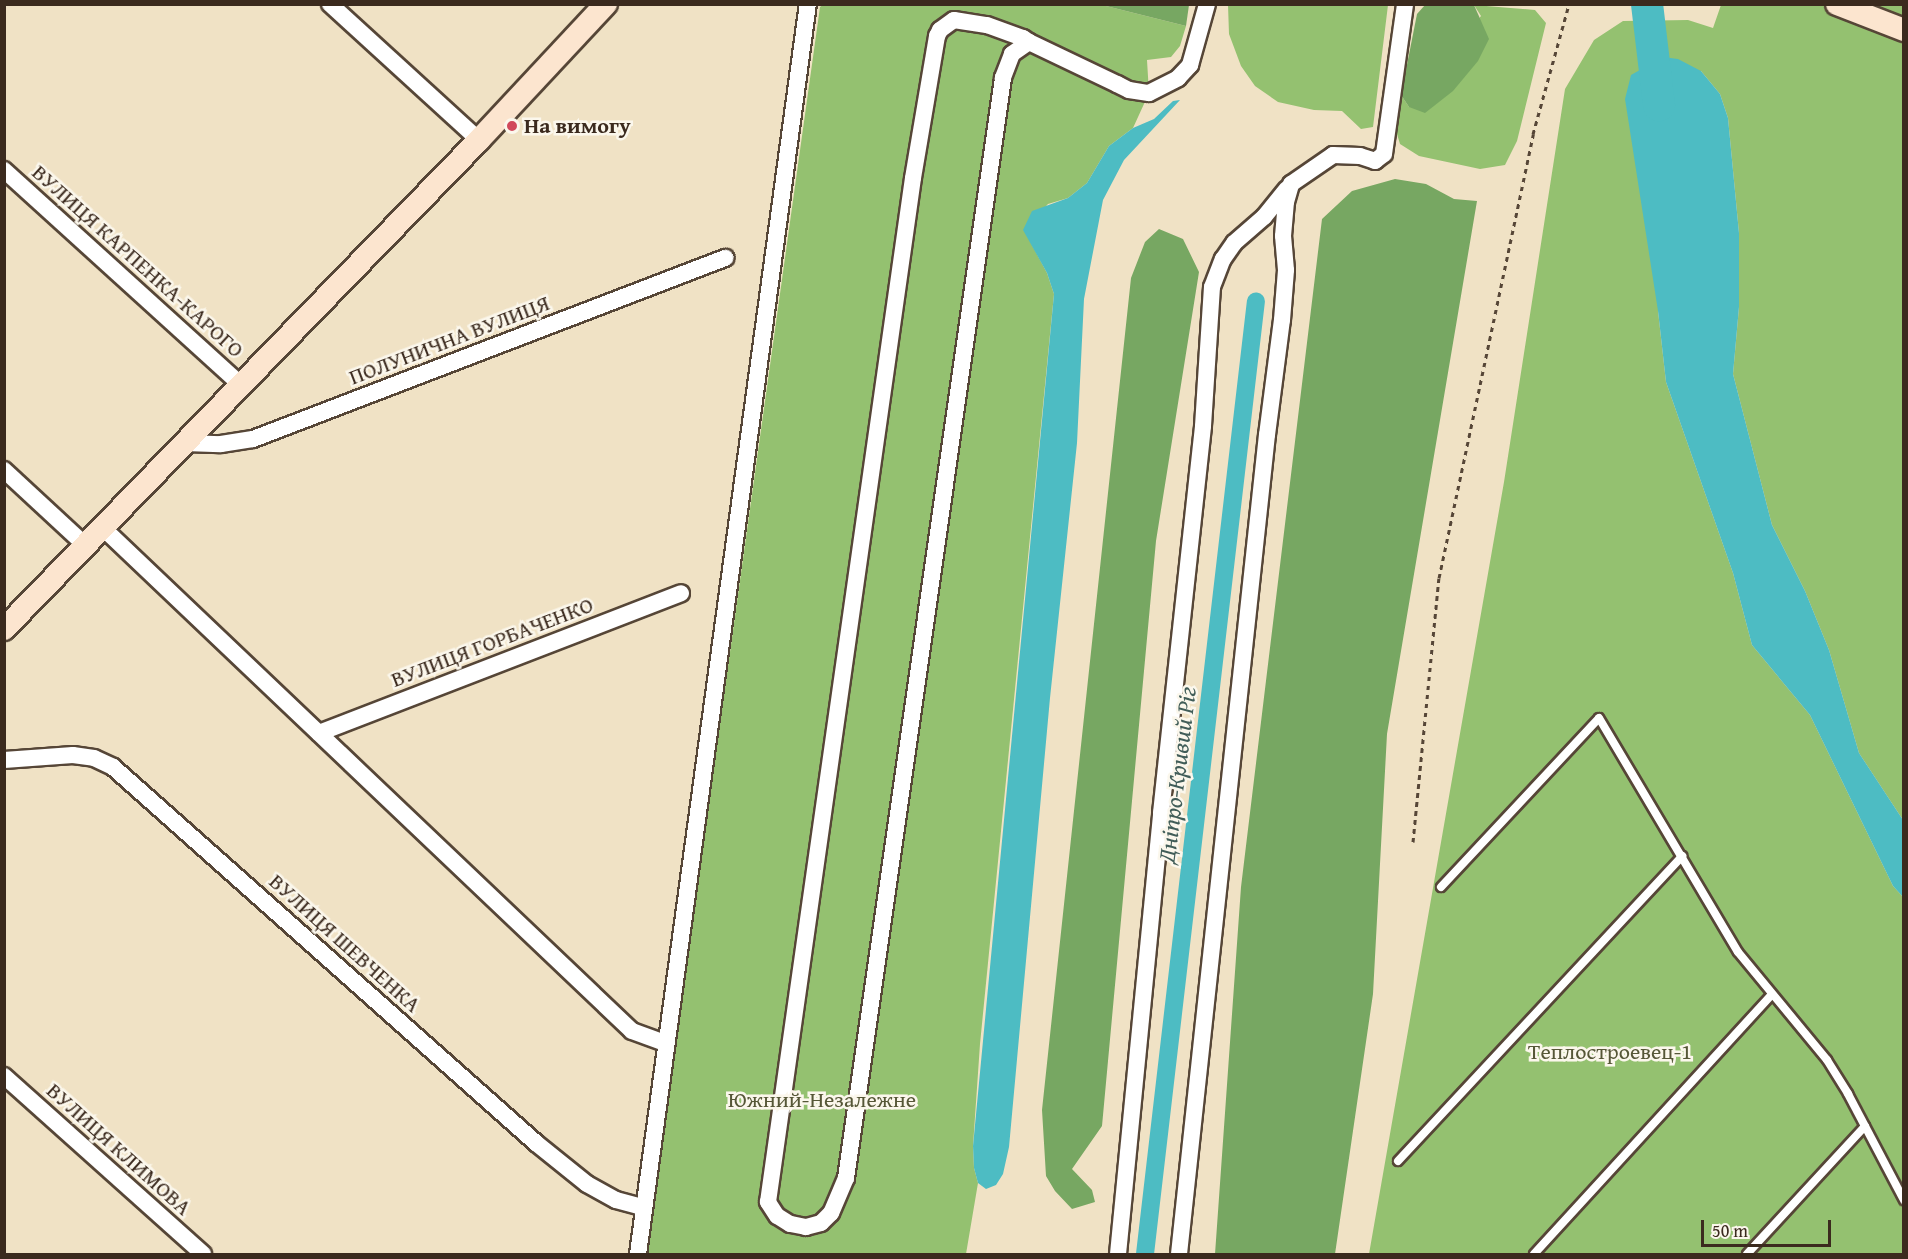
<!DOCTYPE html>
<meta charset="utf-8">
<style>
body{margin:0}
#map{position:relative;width:1908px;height:1259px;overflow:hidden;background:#f0e2c5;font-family:"Gentium Book Plus",serif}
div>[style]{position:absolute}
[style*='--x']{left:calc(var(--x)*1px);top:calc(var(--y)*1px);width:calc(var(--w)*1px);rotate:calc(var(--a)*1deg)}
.green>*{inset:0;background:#94c170}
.forest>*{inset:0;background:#77a762}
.water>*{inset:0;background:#4dbcc3}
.canal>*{height:18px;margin:-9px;padding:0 9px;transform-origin:9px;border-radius:9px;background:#4dbcc3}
.river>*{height:32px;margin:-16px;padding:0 16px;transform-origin:16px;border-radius:16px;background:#4dbcc3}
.path>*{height:3px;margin-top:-1.5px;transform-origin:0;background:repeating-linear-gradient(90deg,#564637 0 4.5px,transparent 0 9px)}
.roads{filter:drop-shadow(2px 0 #564637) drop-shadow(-2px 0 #564637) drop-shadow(0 2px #564637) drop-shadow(0 -2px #564637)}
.lane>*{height:8px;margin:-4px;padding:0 4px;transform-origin:4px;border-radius:4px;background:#fff}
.street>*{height:16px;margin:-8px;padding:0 8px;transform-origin:8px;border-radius:8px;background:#fff}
.secondary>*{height:22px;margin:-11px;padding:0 11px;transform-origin:11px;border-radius:11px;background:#fce5cf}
.dots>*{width:16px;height:16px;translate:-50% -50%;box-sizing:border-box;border:3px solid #fbf7ec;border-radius:50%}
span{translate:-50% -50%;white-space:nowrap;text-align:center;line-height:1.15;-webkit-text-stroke:5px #fbf7ec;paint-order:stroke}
.poi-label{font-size:22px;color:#3b2a1e;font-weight:700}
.left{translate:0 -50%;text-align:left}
.street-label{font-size:22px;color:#3b2a1e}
.park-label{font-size:22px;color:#565737}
.water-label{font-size:24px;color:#415d58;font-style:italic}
.frame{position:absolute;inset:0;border:6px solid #3b2a1e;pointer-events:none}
.scale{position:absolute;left:1701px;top:1220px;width:130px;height:27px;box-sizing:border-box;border:3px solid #3b2a1e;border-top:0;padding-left:8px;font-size:18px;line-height:21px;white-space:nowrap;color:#3b2a1e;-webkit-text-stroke:4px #fbf7ec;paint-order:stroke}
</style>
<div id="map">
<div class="green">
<i style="clip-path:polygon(824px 4px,1102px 5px,1186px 26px,1180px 46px,1171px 57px,1147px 60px,1149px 93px,1133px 128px,1109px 146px,1087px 183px,1068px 198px,1048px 204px,1024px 230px,1047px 273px,1054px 294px,980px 1044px,973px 1146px,974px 1168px,978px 1183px,966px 1254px,646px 1254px,820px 7px)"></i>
<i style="clip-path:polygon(1228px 5px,1388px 5px,1373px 127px,1361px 129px,1342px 111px,1314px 110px,1278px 102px,1255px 86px,1241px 66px,1229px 34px)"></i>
<i style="clip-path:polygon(1474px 5px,1535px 10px,1546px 23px,1517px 141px,1505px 165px,1480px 169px,1419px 156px,1400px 144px,1394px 124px,1401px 95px,1409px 107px,1481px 16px)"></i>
<i style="clip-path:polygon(1721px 5px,1903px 5px,1903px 820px,1859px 753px,1829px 650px,1805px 591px,1772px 525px,1733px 374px,1739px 307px,1739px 233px,1728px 118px,1720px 94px,1701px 71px,1658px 311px,1666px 382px,1733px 573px,1752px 645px,1810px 715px,1893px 886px,1903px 897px,1903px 1254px,1369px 1254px,1504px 482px,1565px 89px,1594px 40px,1623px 21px,1688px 20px,1713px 28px)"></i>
</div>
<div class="forest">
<i style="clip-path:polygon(1102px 5px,1189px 5px,1186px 26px)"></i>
<i style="clip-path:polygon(1425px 5px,1474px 5px,1489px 39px,1478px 61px,1453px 91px,1425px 113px,1409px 107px,1401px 95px,1417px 14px)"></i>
<i style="clip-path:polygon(1395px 179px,1426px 184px,1454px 199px,1477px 201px,1387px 734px,1373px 994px,1335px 1254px,1215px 1254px,1241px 887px,1322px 219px,1352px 191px)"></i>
<i style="clip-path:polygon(1159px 229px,1183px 239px,1199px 272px,1156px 541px,1102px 1126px,1072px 1169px,1092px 1190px,1095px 1202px,1072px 1209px,1055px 1191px,1046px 1176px,1042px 1110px,1131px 278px,1145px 242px)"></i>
</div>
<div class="water">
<i style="clip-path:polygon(1663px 57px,1678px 59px,1701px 71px,1720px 94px,1728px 118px,1739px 233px,1739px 307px,1733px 374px,1772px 525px,1805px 591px,1829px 650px,1859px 753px,1903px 820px,1903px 897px,1893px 886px,1810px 715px,1752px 645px,1733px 573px,1666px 382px,1658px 311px,1625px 99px,1631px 75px)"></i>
<i style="clip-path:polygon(1180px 100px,1124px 160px,1103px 200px,1084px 299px,1077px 443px,1050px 698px,1009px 1147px,1003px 1174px,996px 1185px,986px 1189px,978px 1183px,974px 1168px,973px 1146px,1054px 294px,1047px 273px,1023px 230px,1032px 211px,1068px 198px,1087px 183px,1109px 146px,1133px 128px,1154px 119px,1173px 101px)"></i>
</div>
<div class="canal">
<i style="--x:1145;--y:1254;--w:959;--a:-83.36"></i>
</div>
<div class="river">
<i style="--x:1647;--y:4;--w:102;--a:83.2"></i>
</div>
<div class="path">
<i style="--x:1413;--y:842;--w:265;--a:-84.4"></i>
<i style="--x:1439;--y:578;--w:454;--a:-78"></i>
<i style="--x:1533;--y:134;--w:135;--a:-74.5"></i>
</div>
<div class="roads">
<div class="lane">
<i style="--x:1441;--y:887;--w:231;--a:-46.9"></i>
<i style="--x:1599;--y:718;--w:272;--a:59.3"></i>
<i style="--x:1738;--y:952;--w:140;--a:50.5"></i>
<i style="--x:1827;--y:1060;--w:40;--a:58"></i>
<i style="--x:1848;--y:1094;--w:120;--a:62.2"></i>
<i style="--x:1398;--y:1161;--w:417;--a:-47"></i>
<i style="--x:1534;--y:1254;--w:351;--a:-47.5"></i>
<i style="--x:1747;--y:1254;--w:174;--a:-47.3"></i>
</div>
<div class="street">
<i style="--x:330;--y:4;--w:202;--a:42.4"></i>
<i style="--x:1029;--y:42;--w:21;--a:145"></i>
<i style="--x:1012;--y:54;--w:26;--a:111"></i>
<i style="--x:1003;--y:78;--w:1111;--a:98.12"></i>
<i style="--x:846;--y:1178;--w:38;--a:113"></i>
<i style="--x:831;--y:1213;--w:14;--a:135"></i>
<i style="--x:821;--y:1223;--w:16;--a:165"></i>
<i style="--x:806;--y:1227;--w:16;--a:-169"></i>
<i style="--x:790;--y:1224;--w:15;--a:-148"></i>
<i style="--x:777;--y:1216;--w:17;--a:-123"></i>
<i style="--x:768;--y:1202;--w:1034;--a:-81.94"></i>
<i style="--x:913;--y:178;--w:144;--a:-80.4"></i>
<i style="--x:937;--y:36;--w:7;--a:-63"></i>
<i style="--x:940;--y:30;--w:17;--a:-36"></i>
<i style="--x:954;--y:20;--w:33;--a:9"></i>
<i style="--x:987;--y:25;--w:38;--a:20"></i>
<i style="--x:1023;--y:38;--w:7;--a:34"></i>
<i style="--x:1029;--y:42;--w:98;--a:25.5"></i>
<i style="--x:1117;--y:84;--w:13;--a:27"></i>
<i style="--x:1129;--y:90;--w:20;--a:9"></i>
<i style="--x:1149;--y:93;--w:33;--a:-27"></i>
<i style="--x:1178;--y:78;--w:18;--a:-47"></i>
<i style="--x:1190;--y:65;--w:63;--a:-74.4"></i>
<i style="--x:4;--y:170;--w:321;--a:42.2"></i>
<i style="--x:185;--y:443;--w:36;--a:2"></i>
<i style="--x:221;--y:444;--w:32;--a:-9"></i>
<i style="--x:253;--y:439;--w:506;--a:-20.98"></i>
<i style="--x:4;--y:470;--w:110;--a:42.8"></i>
<i style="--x:102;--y:527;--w:731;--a:43.56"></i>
<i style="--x:632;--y:1031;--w:35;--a:20"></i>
<i style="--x:319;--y:733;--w:388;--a:-21.1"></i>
<i style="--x:4;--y:760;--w:69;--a:-4.1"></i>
<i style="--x:73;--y:755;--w:21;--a:8"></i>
<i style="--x:94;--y:758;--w:21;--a:25"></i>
<i style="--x:113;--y:767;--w:566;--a:41.63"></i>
<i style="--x:536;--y:1143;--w:65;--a:38.8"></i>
<i style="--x:587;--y:1184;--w:33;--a:29"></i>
<i style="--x:616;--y:1200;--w:27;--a:15"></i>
<i style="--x:4;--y:1076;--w:267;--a:41.8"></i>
<i style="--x:638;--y:1254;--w:1262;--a:-82.26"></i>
<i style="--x:1118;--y:1254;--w:443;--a:-84.4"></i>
<i style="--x:1161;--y:813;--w:389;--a:-83.8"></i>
<i style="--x:1203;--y:426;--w:139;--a:-86.3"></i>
<i style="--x:1212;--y:287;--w:30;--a:-69"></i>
<i style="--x:1223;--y:259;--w:19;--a:-55"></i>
<i style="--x:1234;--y:243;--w:40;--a:-41"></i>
<i style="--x:1264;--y:217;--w:36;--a:-51"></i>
<i style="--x:1179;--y:1254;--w:824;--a:-83.87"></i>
<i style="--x:1267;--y:435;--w:116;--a:-82.6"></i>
<i style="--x:1282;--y:320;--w:50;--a:-85.4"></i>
<i style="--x:1286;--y:270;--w:34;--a:-95"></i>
<i style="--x:1283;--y:236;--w:34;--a:-85"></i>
<i style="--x:1286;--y:202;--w:19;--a:-74"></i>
<i style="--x:1291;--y:184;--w:51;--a:-34.6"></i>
<i style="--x:1333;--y:155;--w:27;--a:2"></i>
<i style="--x:1360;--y:156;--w:16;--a:18"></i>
<i style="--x:1375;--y:161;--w:11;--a:-38"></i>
<i style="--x:1384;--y:154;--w:151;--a:-82"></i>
</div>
<div class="secondary">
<i style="--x:1837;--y:4;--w:72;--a:21.2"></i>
<i style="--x:4;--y:629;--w:682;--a:-45.83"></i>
<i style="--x:479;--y:140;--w:186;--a:-47"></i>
</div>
</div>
<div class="dots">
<i style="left:512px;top:126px;background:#d1495b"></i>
</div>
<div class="poi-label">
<span class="left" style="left:524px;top:126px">На вимогу</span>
</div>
<div class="street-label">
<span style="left:138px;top:261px;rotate:42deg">ВУЛИЦЯ КАРПЕНКА-КАРОГО</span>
<span style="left:449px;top:340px;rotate:-21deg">ПОЛУНИЧНА ВУЛИЦЯ</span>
<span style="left:492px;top:642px;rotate:-21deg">ВУЛИЦЯ ГОРБАЧЕНКО</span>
<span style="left:345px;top:943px;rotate:42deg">ВУЛИЦЯ ШЕВЧЕНКА</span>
<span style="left:119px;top:1149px;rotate:42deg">ВУЛИЦЯ КЛИМОВА</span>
</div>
<div class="park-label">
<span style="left:1610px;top:1052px">Теплостроевец-1</span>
<span style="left:822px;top:1100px">Южний-Незалежне</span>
</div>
<div class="water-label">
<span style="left:1177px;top:775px;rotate:-83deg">Дніпро-Кривий Ріг</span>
</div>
<div class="frame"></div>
<div class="scale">50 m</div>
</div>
